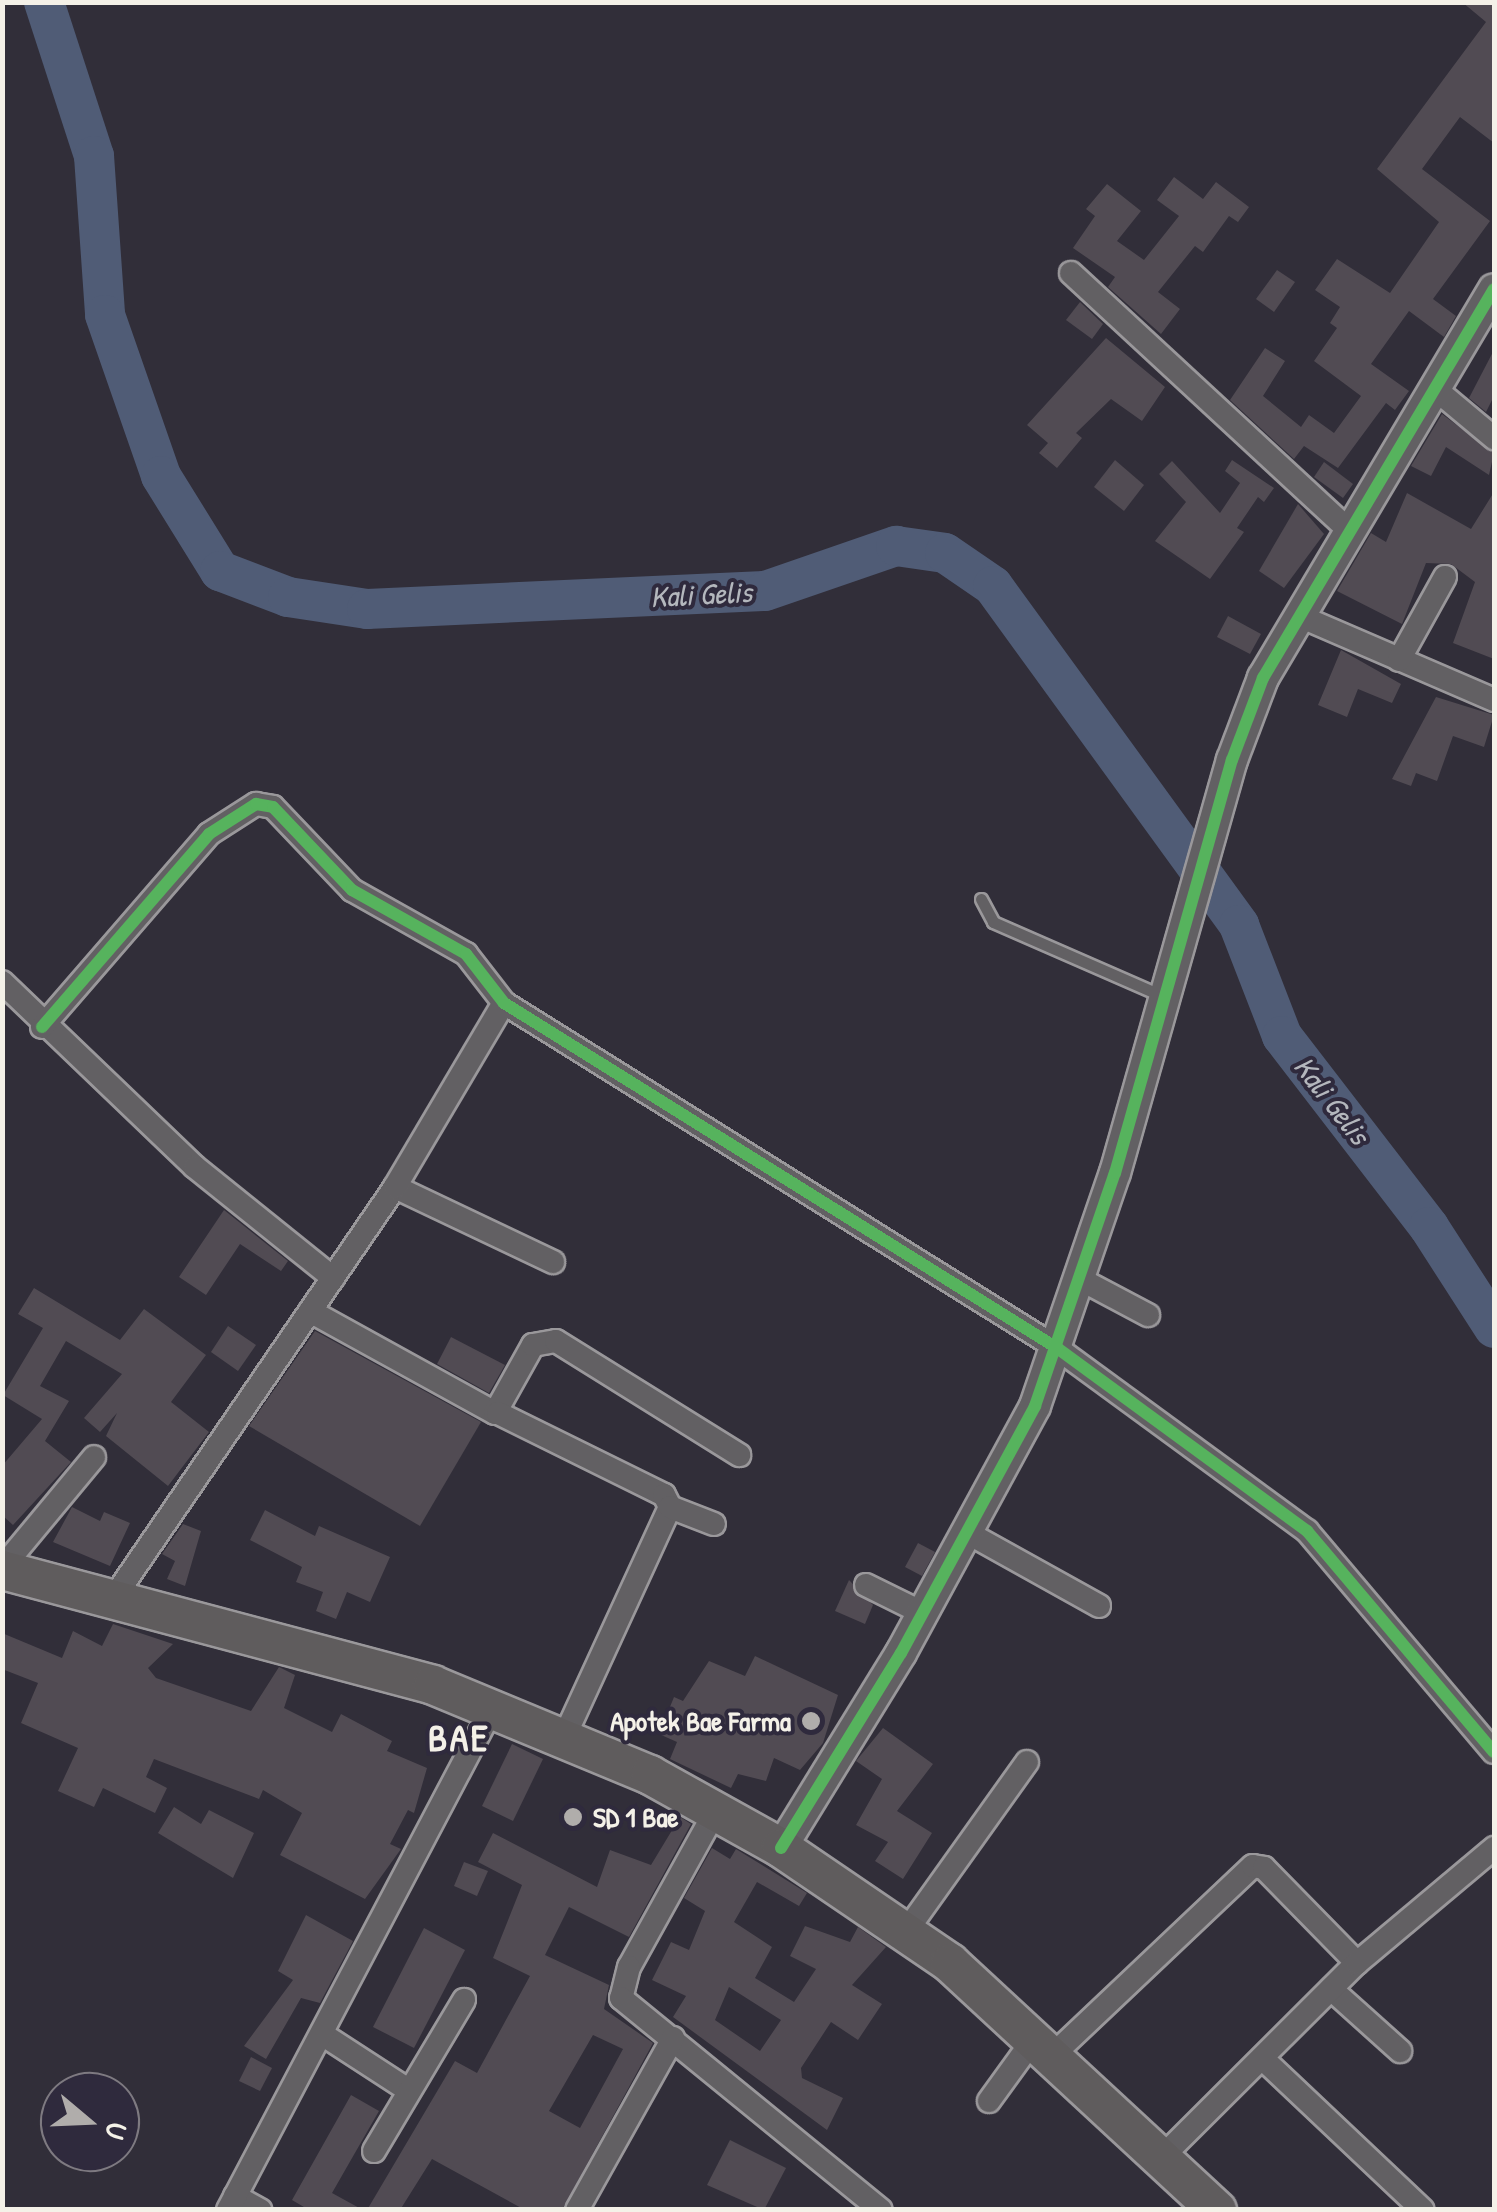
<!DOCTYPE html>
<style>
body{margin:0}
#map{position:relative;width:1497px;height:2212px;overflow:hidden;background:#312e39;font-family:"Patrick Hand",sans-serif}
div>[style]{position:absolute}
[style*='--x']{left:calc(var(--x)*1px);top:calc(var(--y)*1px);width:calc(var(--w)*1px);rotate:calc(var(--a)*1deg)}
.river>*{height:40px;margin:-20px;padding:0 20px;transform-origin:20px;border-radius:20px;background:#505c76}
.building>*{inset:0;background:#514b53}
.roads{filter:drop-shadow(2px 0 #9a989b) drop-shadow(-2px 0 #9a989b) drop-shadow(0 2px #9a989b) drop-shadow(0 -2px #9a989b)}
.service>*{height:11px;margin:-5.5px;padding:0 5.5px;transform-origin:5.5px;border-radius:5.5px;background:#626063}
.minor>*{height:22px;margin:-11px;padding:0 11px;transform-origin:11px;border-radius:11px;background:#626063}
.tertiary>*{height:30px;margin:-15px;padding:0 15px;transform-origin:15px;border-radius:15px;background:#626063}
.primary>*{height:38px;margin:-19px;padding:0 19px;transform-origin:19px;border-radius:19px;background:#5f5c5d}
.cycleway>*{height:12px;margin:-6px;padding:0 6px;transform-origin:6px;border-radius:6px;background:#56b35d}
.dots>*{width:28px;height:28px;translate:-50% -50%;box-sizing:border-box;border:5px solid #2f2a3d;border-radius:50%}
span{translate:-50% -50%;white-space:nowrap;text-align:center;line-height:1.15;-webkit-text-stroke:8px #2f2a3d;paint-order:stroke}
.poi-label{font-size:28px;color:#f4f1e8;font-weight:700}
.right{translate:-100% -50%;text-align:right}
.left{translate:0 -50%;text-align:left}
.water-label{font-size:30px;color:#b4b7bd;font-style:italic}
.district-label{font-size:38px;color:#f4f1e8;font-weight:700;letter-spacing:2.5px}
.frame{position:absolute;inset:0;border:5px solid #f4f1e8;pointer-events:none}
.north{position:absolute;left:40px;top:2072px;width:100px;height:100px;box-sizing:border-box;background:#2f2a3d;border:2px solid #7e7a81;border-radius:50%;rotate:109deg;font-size:28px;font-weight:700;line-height:40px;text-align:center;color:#f4f1e8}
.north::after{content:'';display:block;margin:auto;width:35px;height:45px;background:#b0adab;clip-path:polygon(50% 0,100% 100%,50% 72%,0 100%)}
</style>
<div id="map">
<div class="river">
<i style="--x:44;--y:2;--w:162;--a:72"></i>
<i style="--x:94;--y:156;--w:159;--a:86"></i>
<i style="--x:105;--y:315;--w:170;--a:70.8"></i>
<i style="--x:161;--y:476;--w:112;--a:58.2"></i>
<i style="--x:220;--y:571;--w:73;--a:20.9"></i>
<i style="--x:288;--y:597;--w:80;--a:8.6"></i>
<i style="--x:367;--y:609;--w:398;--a:-2.6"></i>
<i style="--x:765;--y:591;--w:139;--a:-19"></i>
<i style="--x:896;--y:546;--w:49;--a:8.1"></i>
<i style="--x:945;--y:553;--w:58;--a:34.5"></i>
<i style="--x:993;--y:586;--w:419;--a:54"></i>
<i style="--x:1239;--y:925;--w:119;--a:68.8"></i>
<i style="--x:1282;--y:1036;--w:241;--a:52.4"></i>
<i style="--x:1429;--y:1227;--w:120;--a:57.2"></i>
</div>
<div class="building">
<i style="clip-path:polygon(1462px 2px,1494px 2px,1494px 143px,1460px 117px,1422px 169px,1490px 221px,1433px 299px,1456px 316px,1444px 337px,1409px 311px,1371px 364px,1409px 391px,1395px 410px,1386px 403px,1338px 468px,1304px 446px,1294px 459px,1230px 400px,1265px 348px,1285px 361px,1263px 396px,1301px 427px,1309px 415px,1334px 433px,1361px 396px,1314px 361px,1337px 328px,1330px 323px,1340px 307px,1315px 290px,1337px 259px,1390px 293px,1439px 222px,1377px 169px,1486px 22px)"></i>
<i style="clip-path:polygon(1174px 177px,1203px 199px,1216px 182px,1249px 207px,1238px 222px,1229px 216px,1203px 252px,1195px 246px,1158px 292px,1180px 309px,1161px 334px,1108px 287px,1115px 277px,1073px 248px,1095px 216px,1086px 209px,1107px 184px,1141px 211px,1117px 241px,1144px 260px,1179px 216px,1157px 200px)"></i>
<i style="clip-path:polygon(1277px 270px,1295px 282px,1274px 312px,1256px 299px)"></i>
<i style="clip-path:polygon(1080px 302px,1103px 324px,1092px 339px,1066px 320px)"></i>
<i style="clip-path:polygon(1106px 338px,1165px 387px,1142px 421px,1111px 399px,1076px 433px,1082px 438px,1057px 468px,1039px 453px,1048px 443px,1027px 425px)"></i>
<i style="clip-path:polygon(1494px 350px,1494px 396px,1486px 412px,1469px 398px)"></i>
<i style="clip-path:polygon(1442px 414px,1494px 453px,1489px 475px,1446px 447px,1431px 476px,1411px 466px)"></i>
<i style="clip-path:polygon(1115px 460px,1144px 485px,1124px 511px,1094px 487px)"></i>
<i style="clip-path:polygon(1232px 460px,1274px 488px,1264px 502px,1258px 497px,1237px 528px,1244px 532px,1210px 579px,1155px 541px,1186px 502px,1159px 474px,1172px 461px,1220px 513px,1240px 483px,1225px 471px)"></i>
<i style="clip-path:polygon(1324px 462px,1353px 484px,1343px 498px,1314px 477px)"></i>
<i style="clip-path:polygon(1494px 492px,1494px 659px,1453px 643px,1475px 582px,1451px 564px,1426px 563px,1402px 624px,1337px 591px,1371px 533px,1386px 542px,1407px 493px,1471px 529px)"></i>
<i style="clip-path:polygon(1298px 504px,1324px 534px,1284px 588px,1259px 571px)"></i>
<i style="clip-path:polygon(1228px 616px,1261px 634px,1250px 654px,1217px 637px)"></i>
<i style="clip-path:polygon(1341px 650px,1401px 684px,1392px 703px,1358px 689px,1347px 717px,1318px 705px)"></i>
<i style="clip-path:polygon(1436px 697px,1494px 715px,1484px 747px,1453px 736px,1437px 781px,1416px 773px,1411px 786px,1392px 779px)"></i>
<i style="clip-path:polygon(224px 1210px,288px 1261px,281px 1271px,240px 1244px,206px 1295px,179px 1277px)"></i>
<i style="clip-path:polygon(34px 1288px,120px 1340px,144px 1309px,206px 1355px,171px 1402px,209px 1432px,168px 1486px,106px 1436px,117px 1413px,100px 1432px,84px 1418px,122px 1374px,66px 1341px,40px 1386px,69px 1401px,45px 1441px,71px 1462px,13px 1525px,2px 1515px,2px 1466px,42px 1419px,3px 1395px,43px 1328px,18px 1314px)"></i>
<i style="clip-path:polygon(228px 1326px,256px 1345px,238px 1371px,211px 1352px)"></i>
<i style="clip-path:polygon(315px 1331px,481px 1422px,420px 1526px,249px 1426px)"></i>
<i style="clip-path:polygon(451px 1337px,505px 1365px,489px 1393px,437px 1364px)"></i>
<i style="clip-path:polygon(72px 1507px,100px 1521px,104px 1512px,130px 1523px,110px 1566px,53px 1542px)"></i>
<i style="clip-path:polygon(265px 1510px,315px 1536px,319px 1526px,390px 1557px,370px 1602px,347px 1592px,336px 1619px,316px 1611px,323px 1592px,296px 1582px,302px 1567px,250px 1540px)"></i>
<i style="clip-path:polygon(183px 1524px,201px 1531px,185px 1586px,167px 1579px,175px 1561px,162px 1554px)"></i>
<i style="clip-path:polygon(918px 1543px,935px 1552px,922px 1576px,905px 1567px)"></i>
<i style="clip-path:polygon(849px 1580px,873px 1605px,865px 1624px,835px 1611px)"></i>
<i style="clip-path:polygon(113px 1624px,173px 1644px,148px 1668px,156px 1678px,251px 1711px,279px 1667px,295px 1675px,284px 1708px,332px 1732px,341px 1714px,392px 1741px,387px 1751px,427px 1768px,414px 1813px,408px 1810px,390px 1844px,401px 1849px,365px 1899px,280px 1855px,302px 1813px,263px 1790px,259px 1799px,154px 1759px,146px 1777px,167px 1788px,155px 1813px,103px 1788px,94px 1807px,58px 1791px,78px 1748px,21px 1723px,38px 1683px,2px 1669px,2px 1633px,62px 1658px,73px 1631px,102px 1646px)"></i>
<i style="clip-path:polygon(755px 1656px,838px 1695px,823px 1743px,800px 1770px,774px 1758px,766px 1781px,738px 1774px,731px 1788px,670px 1759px,677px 1742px,659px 1734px,674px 1697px,683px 1701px,709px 1661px,745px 1676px)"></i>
<i style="clip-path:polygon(883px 1728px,933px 1764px,897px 1811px,932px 1833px,903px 1879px,875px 1861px,888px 1842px,856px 1825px,882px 1779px,856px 1761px)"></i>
<i style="clip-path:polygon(512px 1744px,543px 1759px,513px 1821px,482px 1806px)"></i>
<i style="clip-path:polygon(174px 1807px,201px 1824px,209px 1810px,254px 1833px,233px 1878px,158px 1833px)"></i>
<i style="clip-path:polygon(evenodd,680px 1817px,691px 1824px,629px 1937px,569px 1907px,545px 1955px,609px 1985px,604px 2009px,653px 2043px,562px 2210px,525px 2210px,432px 2159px,400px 2210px,367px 2210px,455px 2061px,477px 2073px,530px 1976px,493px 1958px,522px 1885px,478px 1862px,493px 1833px,597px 1887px,610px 1850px,651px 1865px,680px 1817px,593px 2035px,623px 2049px,580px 2128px,549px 2111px,593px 2035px)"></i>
<i style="clip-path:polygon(evenodd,712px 1848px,730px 1859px,736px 1849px,807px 1893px,799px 1906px,757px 1882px,734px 1922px,772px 1947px,755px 1978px,794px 2002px,816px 1969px,790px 1956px,805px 1926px,850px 1942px,858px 1927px,886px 1947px,852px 1985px,882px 2004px,858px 2040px,831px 2022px,801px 2068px,802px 2078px,843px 2098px,827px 2130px,673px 2017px,686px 1996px,652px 1980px,671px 1942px,689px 1950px,705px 1911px,684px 1898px,712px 1848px,729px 1987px,781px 2020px,760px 2051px,715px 2020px,729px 1987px)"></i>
<i style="clip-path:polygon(464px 1862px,488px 1871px,477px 1896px,454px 1886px)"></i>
<i style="clip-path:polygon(306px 1915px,353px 1941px,320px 2003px,301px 1998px,266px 2059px,244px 2046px,293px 1980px,278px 1971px)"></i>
<i style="clip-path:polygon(424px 1928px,465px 1950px,414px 2048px,373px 2027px)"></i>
<i style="clip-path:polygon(251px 2057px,272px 2068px,260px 2091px,239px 2081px)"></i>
<i style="clip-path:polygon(351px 2095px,379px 2111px,332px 2193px,363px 2210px,309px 2210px,292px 2200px)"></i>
<i style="clip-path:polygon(730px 2140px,786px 2168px,764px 2210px,707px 2185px)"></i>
</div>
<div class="roads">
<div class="service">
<i style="--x:981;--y:899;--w:26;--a:62"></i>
<i style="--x:993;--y:922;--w:188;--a:23.6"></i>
</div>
<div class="minor">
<i style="--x:1071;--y:273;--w:376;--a:42.8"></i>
<i style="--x:1433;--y:387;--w:80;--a:39.9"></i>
<i style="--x:1297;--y:615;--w:215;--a:23.3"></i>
<i style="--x:1399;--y:660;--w:95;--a:-61"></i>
<i style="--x:2;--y:982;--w:267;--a:43.8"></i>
<i style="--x:195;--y:1167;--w:177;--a:38.8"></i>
<i style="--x:42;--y:1027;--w:255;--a:-49.1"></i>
<i style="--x:209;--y:834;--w:56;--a:-32.6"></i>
<i style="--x:256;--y:804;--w:17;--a:10"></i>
<i style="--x:273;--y:807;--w:115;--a:46.4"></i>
<i style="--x:352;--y:890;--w:131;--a:29.3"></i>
<i style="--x:466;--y:954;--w:62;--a:52.2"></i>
<i style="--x:504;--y:1003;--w:652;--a:31.96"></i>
<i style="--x:1057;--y:1348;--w:310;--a:36.2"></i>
<i style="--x:1307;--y:1531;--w:289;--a:49.8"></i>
<i style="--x:395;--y:1187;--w:175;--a:25.4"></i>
<i style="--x:1080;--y:1279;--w:77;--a:27.9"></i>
<i style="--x:310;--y:1311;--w:211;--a:28.9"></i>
<i style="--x:495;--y:1413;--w:78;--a:-60.8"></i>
<i style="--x:533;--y:1345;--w:23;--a:-10"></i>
<i style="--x:556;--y:1341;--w:216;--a:31.9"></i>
<i style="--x:498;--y:1413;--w:185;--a:26.3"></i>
<i style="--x:664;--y:1495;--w:13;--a:63"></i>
<i style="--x:670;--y:1507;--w:251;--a:114.7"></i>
<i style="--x:670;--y:1507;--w:47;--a:21.1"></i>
<i style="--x:968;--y:1533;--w:150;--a:29.1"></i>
<i style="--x:2;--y:1568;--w:144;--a:-50.3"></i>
<i style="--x:866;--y:1585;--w:64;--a:26.2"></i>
<i style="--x:115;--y:1596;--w:496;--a:-55.6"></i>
<i style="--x:395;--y:1187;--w:214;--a:-59.4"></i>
<i style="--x:715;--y:1812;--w:177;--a:119"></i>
<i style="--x:629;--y:1967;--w:32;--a:104"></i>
<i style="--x:621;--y:1998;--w:335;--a:39.2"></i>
<i style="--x:905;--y:1933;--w:210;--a:-54.5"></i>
<i style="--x:1331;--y:1989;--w:93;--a:41.9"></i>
<i style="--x:325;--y:2036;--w:95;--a:33"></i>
<i style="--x:1055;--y:2053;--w:272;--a:-43.4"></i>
<i style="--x:1253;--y:1866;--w:11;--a:10"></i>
<i style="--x:1264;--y:1868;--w:133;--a:45.6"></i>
<i style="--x:1262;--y:2058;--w:221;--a:43.4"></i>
<i style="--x:989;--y:2101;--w:80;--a:-54.1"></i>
<i style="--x:374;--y:2151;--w:176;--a:-59.2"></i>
<i style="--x:1162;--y:2157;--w:275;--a:-44.9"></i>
<i style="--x:1357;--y:1963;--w:179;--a:-40"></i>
<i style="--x:235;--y:2196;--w:29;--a:29"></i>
<i style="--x:228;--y:2210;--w:569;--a:-62.22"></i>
<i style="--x:577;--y:2210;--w:197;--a:-60.8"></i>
</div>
<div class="tertiary">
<i style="--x:781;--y:1848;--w:229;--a:-58.4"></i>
<i style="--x:901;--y:1653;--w:281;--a:-61.5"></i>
<i style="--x:1035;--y:1406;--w:246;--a:-71.1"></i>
<i style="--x:1115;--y:1173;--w:429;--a:-74.2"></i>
<i style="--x:1232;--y:760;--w:88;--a:-69.3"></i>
<i style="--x:1263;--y:678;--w:452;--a:-59.3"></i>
</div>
<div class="primary">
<i style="--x:2;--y:1570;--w:446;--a:14.9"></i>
<i style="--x:433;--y:1685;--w:235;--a:22.5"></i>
<i style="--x:650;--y:1775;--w:150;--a:29.1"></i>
<i style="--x:781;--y:1848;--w:204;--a:34.2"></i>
<i style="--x:950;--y:1963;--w:364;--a:42.8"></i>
</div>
</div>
<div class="cycleway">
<i style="--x:42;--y:1027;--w:255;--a:-49.1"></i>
<i style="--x:209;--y:834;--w:56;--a:-32.6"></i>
<i style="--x:256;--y:804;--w:17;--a:10"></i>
<i style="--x:273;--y:807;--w:115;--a:46.4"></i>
<i style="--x:352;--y:890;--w:131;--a:29.3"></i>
<i style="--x:466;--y:954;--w:62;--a:52.2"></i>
<i style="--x:504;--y:1003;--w:652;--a:31.96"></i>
<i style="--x:1057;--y:1348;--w:310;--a:36.2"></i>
<i style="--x:1307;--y:1531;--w:289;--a:49.8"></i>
<i style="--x:781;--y:1848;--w:229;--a:-58.4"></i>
<i style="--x:901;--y:1653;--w:281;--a:-61.5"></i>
<i style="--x:1035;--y:1406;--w:246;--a:-71.1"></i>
<i style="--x:1115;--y:1173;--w:429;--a:-74.2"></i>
<i style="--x:1232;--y:760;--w:88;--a:-69.3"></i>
<i style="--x:1263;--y:678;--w:452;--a:-59.3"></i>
</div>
<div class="dots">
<i style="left:811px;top:1721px;background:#b0adab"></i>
<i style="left:573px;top:1817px;background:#b0adab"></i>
</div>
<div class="poi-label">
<span class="right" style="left:791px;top:1721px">Apotek Bae Farma</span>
<span class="left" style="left:593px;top:1817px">SD 1 Bae</span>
</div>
<div class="water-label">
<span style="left:701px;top:594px;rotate:-3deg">Kali Gelis</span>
<span style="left:1332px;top:1100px;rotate:52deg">Kali Gelis</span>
</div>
<div class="district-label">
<span style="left:459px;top:1738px">BAE</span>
</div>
<div class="frame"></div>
<div class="north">U</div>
</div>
